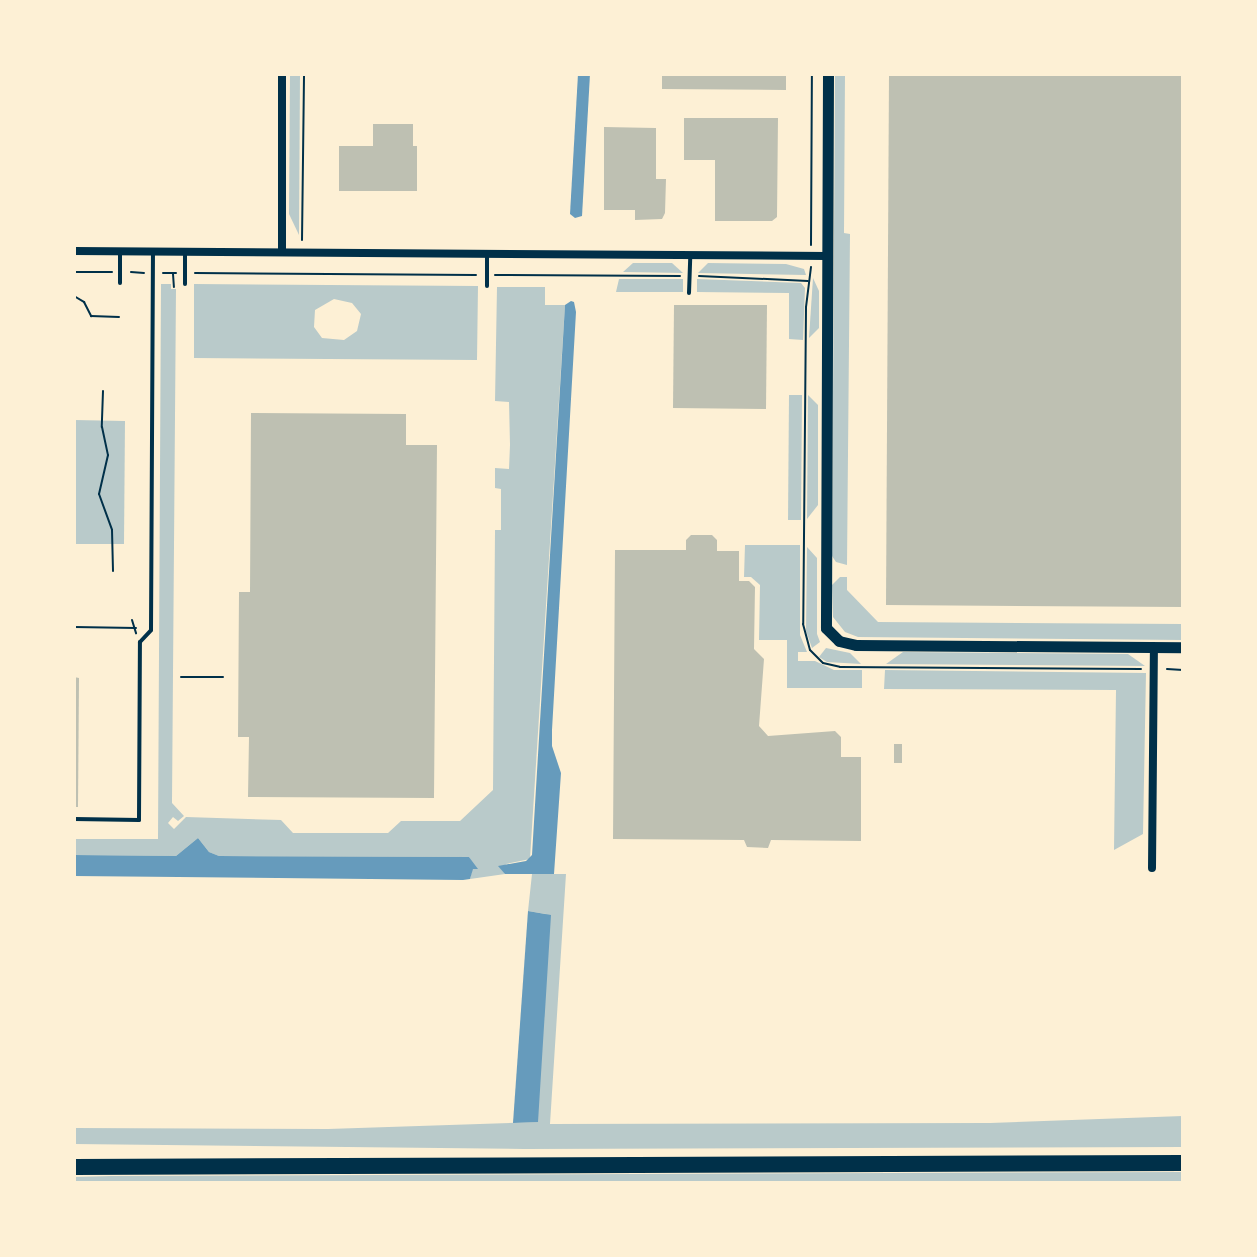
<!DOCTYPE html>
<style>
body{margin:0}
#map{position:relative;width:1257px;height:1257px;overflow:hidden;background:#fdf0d5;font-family:"IBM Plex Sans",sans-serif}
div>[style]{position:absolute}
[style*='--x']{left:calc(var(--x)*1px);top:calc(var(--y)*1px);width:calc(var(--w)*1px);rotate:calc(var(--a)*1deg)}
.green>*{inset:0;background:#b9caca}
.water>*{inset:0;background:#669bbc}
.building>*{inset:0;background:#bec0b2}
.path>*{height:2px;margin:-1px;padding:0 1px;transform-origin:1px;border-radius:1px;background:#003049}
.service>*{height:4px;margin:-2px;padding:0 2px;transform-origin:2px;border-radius:2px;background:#003049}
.minor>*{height:8px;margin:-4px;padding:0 4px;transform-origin:4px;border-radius:4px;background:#003049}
.tertiary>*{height:11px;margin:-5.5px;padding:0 5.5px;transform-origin:5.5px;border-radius:5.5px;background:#003049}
.motorway>*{height:16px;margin:-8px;padding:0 8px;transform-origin:8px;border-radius:8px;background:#003049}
span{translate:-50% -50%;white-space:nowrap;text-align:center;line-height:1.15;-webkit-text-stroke:6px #fdf0d5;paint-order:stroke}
.frame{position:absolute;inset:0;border:76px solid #fdf0d5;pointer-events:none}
</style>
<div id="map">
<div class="green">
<i style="clip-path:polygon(290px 74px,300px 74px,299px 235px,289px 214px)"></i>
<i style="clip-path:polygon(835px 74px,845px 74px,844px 233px,850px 234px,847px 565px,836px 562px,832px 556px)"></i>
<i style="clip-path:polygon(633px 263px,672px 263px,683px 273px,623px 272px)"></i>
<i style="clip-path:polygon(708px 263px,786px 264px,804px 269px,806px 275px,698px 273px)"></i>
<i style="clip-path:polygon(813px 278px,819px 291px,819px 328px,809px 338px)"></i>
<i style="clip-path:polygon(619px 279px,683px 279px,683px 292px,616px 292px)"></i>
<i style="clip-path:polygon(697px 279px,801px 283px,805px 288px,803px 340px,789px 339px,789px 293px,697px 292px)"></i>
<i style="clip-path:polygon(161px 284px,171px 284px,171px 289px,176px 289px,172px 803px,184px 816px,178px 821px,173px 817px,168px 823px,174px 829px,186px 817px,281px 820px,293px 833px,388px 833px,401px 821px,460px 821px,493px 790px,495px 530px,501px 530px,501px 489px,495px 488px,495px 468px,509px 469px,510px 445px,509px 402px,495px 401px,497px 287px,545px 287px,545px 305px,565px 305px,530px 859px,506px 864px,503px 870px,505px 874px,470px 879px,473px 866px,469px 857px,219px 856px,209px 852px,198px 838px,176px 856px,74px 855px,74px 839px,158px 839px)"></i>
<i style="clip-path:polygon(evenodd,194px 284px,478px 286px,477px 360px,194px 358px,194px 284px,334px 299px,352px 303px,361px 314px,357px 331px,344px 340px,322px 338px,314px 327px,315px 310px,334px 299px)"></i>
<i style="clip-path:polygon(789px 395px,802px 395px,801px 520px,788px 520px)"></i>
<i style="clip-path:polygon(808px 395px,818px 405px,818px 505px,807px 519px)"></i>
<i style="clip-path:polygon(74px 420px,125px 421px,124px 544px,74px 544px)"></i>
<i style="clip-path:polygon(745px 545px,800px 545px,800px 635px,807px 652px,798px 652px,798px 661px,815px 661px,834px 670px,862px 670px,862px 688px,787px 688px,787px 640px,759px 640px,760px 585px,751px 577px,744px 577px)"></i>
<i style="clip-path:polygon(807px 547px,817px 558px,817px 634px,820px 642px,812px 648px,806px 631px)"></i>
<i style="clip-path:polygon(840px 577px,847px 577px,847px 590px,878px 622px,1183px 624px,1183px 640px,858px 637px,845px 632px,833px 617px,832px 585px)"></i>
<i style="clip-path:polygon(826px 648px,850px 653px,861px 664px,827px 662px,819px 657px)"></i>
<i style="clip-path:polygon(903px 652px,1128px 654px,1145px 666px,886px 664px)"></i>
<i style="clip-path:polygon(885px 670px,1146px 673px,1143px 834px,1114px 850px,1116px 690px,884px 689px)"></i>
<i style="clip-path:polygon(532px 874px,566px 874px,550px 1124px,990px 1123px,1183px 1116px,1183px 1147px,524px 1149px,74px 1144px,74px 1128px,328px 1129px,537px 1122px,546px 914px,528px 911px)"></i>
<i style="clip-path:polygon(1183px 1172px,1183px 1183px,74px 1183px,74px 1177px,111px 1176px)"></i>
</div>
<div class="water">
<i style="clip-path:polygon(578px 74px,590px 74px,582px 216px,575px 218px,570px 214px)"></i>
<i style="clip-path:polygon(571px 301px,574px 302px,576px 312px,552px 730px,552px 746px,561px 773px,554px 874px,505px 874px,498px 866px,526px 861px,532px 855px,565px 305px)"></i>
<i style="clip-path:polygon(198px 838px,209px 852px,219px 856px,469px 857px,478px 869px,473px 869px,470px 879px,463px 880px,74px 876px,74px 855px,176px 856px)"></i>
<i style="clip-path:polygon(528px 911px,551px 915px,538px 1122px,513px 1123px)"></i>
</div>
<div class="building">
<i style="clip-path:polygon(662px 74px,786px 74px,786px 90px,662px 89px)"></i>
<i style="clip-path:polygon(889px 74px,1183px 74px,1183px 607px,886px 605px)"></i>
<i style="clip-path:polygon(684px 118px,778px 118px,777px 217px,772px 221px,715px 221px,715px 160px,684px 160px)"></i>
<i style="clip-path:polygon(373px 124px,413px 124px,413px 146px,417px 146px,417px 191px,339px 191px,339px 146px,373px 146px)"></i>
<i style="clip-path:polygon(604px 127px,656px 128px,656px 179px,666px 179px,665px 213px,662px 219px,635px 220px,635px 210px,604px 210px)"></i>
<i style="clip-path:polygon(674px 305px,767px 305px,766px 409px,673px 408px)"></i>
<i style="clip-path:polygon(251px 413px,406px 414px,406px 445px,437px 445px,434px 798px,248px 797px,249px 737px,238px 737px,239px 592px,250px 592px)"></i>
<i style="clip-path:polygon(691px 535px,712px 535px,717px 540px,717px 551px,739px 551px,739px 581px,749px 581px,755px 587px,754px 649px,764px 659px,759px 726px,768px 736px,835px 731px,841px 737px,841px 757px,861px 757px,861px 841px,771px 840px,768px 848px,747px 847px,744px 840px,613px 839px,615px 550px,686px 550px,686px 540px)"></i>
<i style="clip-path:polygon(74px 677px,79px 678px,78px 807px,74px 807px)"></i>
<i style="clip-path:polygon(894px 744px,902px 744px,902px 763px,894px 763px)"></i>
</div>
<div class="path">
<i style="--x:302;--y:240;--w:166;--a:-89.3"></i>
<i style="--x:811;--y:245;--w:171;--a:-89.7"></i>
<i style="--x:811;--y:267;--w:40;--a:97.1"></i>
<i style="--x:806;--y:307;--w:317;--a:90.5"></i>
<i style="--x:803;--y:624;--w:27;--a:75"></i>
<i style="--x:810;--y:650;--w:18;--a:45"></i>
<i style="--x:823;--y:663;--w:17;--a:13"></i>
<i style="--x:840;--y:667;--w:301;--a:0.4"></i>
<i style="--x:74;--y:272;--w:38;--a:0"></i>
<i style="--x:131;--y:272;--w:13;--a:4"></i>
<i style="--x:163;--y:273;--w:13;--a:0"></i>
<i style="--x:195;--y:273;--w:281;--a:0.4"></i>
<i style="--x:173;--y:274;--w:13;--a:86"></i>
<i style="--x:495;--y:275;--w:185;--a:0.3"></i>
<i style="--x:699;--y:276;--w:109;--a:2.6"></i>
<i style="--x:74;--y:296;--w:12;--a:31"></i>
<i style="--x:84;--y:302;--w:16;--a:63"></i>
<i style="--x:91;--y:316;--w:28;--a:2"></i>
<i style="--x:103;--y:391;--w:36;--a:92"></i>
<i style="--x:102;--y:427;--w:29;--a:78"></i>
<i style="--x:108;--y:455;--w:40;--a:103"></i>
<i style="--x:99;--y:494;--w:38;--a:70"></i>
<i style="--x:112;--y:530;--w:41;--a:88.6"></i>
<i style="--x:132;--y:620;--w:14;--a:73"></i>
<i style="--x:74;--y:627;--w:62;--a:0.9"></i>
<i style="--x:1167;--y:669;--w:16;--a:4"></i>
<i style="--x:181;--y:677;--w:42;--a:0"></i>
</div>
<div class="service">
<i style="--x:120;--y:283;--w:32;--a:-90"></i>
<i style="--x:185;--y:284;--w:30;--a:-90"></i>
<i style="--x:487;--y:286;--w:32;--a:-90"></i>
<i style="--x:689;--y:293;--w:37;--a:-88"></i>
<i style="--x:74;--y:819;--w:65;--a:0.9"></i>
<i style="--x:139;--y:820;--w:178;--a:-89.7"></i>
<i style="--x:140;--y:642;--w:16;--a:-47"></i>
<i style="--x:151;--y:630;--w:378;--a:-89.7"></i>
</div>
<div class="minor">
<i style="--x:74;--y:251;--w:753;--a:0.38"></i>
<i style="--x:282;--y:252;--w:178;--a:-90"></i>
<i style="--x:1152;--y:868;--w:221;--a:-89.5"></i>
</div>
<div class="tertiary">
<i style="--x:828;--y:74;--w:554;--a:90.21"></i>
<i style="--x:826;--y:628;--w:18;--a:45"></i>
<i style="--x:839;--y:641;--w:17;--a:13"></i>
<i style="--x:856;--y:645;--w:327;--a:0.4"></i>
</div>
<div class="motorway">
<i style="--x:74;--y:1167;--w:1109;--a:-0.21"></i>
</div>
<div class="frame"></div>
</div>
